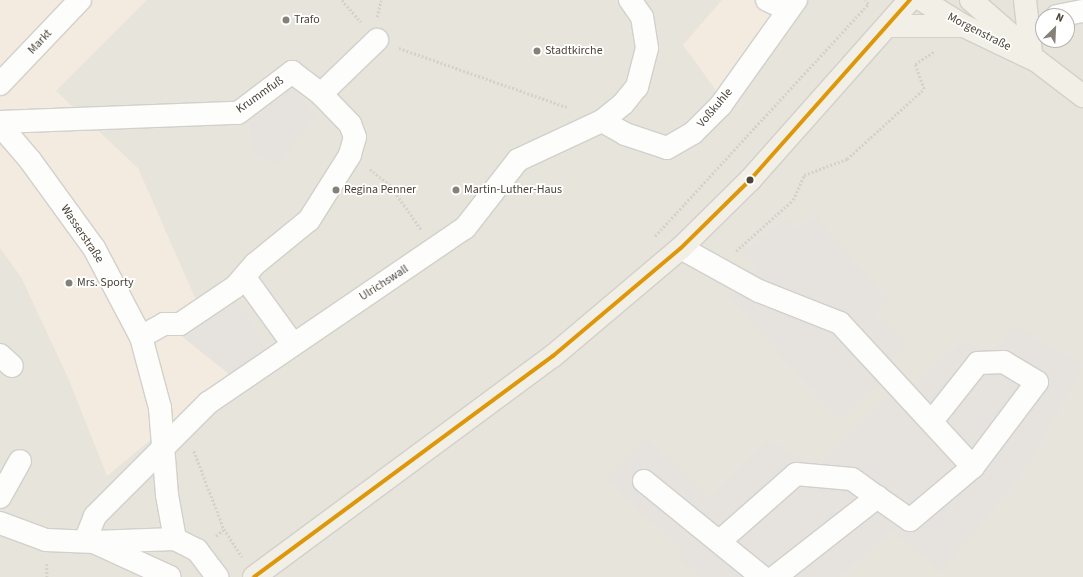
<!DOCTYPE html>
<meta charset="utf-8">
<style>
body{margin:0}
#map{position:relative;width:1083px;height:577px;overflow:hidden;background:#f4f2ee;font-family:"Source Sans 3",sans-serif}
div>[style]{position:absolute}
[style*='--x']{left:calc(var(--x)*1px);top:calc(var(--y)*1px);width:calc(var(--w)*1px);rotate:calc(var(--a)*1deg)}
.residential>*{inset:0;background:#e7e4dc}
.commercial>*{inset:0;background:#f3ebdf}
.parking>*{inset:0;background:#e6e3df}
.path>*{height:2.5px;margin-top:-1.25px;transform-origin:0;background:repeating-linear-gradient(90deg,#d3d2cc 0 2px,transparent 0 4px)}
.roads{filter:drop-shadow(1px 0 #d2d0cb) drop-shadow(-1px 0 #d2d0cb) drop-shadow(0 1px #d2d0cb) drop-shadow(0 -1px #d2d0cb)}
.minor>*{height:22px;margin:-11px;padding:0 11px;transform-origin:11px;border-radius:11px;background:#fdfdfc}
.major>*{height:22px;margin:-11px;padding:0 11px;transform-origin:11px;border-radius:11px;background:#f2efe6}
.bus-1>*{height:4px;margin:-2px;padding:0 2px;transform-origin:2px;border-radius:2px;background:#dd9709}
.dots>*{width:11px;height:11px;translate:-50% -50%;box-sizing:border-box;border:2px solid #fff;border-radius:50%}
span{translate:-50% -50%;white-space:nowrap;text-align:center;line-height:1.15;-webkit-text-stroke:3.5px #fff;paint-order:stroke}
.poi-label{font-size:12px;color:#4b4439}
.left{translate:0 -50%;text-align:left}
.street-label{font-size:12px;color:#4b4439}
.north{position:absolute;left:1035px;top:8px;width:40px;height:40px;box-sizing:border-box;background:#fff;border:1px solid #b7b4b0;border-radius:50%;rotate:24deg;font-size:11px;font-weight:700;line-height:16px;text-align:center;color:#4b4439}
.north::after{content:'';display:block;margin:auto;width:14px;height:18px;background:#868178;clip-path:polygon(50% 0,100% 100%,50% 72%,0 100%)}
</style>
<div id="map">
<div class="residential">
<i style="clip-path:polygon(evenodd,0 0,1083px 0,1083px 577px,0 577px,0 0,1043px 16px,1067px 16px,1067px 40px,1043px 40px,1043px 16px)"></i>
</div>
<div class="commercial">
<i style="clip-path:polygon(0 0,147px 0,56px 91px,138px 168px,229px 375px,107px 476px,69px 380px,21px 277px,0 248px)"></i>
<i style="clip-path:polygon(722px 0,793px 0,723px 100px,683px 45px)"></i>
</div>
<div class="parking">
<i style="clip-path:polygon(293px 87px,316px 116px,276px 166px,253px 150px,249px 123px)"></i>
<i style="clip-path:polygon(815px 215px,889px 301px,876px 314px,907px 343px,889px 364px,895px 370px,839px 420px,726px 294px,756px 267px,743px 252px,786px 218px,797px 231px)"></i>
<i style="clip-path:polygon(231px 298px,253px 324px,265px 347px,230px 375px,180px 335px)"></i>
<i style="clip-path:polygon(1015px 326px,1083px 365px,1033px 459px,942px 572px,893px 532px,838px 577px,701px 577px,679px 559px,685px 551px,604px 479px,647px 438px,711px 498px,769px 440px,816px 467px,890px 395px,916px 421px,934px 404px,916px 385px,961px 341px,989px 354px)"></i>
</div>
<div class="path">
<i style="--x:342;--y:0;--w:29;--a:49"></i>
<i style="--x:377;--y:17;--w:17;--a:-77"></i>
<i style="--x:399;--y:48;--w:180;--a:19.4"></i>
<i style="--x:370;--y:169;--w:26;--a:39"></i>
<i style="--x:390;--y:185;--w:54;--a:54.8"></i>
<i style="--x:655;--y:236;--w:315;--a:-47.4"></i>
<i style="--x:868;--y:4;--w:5;--a:-127"></i>
<i style="--x:736;--y:251;--w:76;--a:-41.8"></i>
<i style="--x:793;--y:200;--w:27;--a:-66"></i>
<i style="--x:804;--y:175;--w:46;--a:-20.4"></i>
<i style="--x:847;--y:159;--w:104;--a:-42.3"></i>
<i style="--x:924;--y:89;--w:27;--a:-110"></i>
<i style="--x:915;--y:64;--w:24;--a:-33"></i>
<i style="--x:194;--y:451;--w:84;--a:69"></i>
<i style="--x:224;--y:529;--w:33;--a:57"></i>
<i style="--x:216;--y:536;--w:11;--a:-41"></i>
<i style="--x:47;--y:564;--w:13;--a:90"></i>
</div>
<div class="roads">
<div class="minor">
<i style="--x:767;--y:0;--w:23;--a:25"></i>
<i style="--x:1057;--y:16;--w:26;--a:-11"></i>
<i style="--x:0;--y:84;--w:116;--a:-46.4"></i>
<i style="--x:321;--y:94;--w:78;--a:-44"></i>
<i style="--x:602;--y:121;--w:26;--a:29"></i>
<i style="--x:625;--y:134;--w:44;--a:18.4"></i>
<i style="--x:667;--y:148;--w:30;--a:-30"></i>
<i style="--x:693;--y:133;--w:40;--a:-45"></i>
<i style="--x:721;--y:105;--w:129;--a:-54.5"></i>
<i style="--x:0;--y:122;--w:238;--a:-2.2"></i>
<i style="--x:238;--y:113;--w:68;--a:-37.2"></i>
<i style="--x:292;--y:72;--w:36;--a:37"></i>
<i style="--x:321;--y:94;--w:42;--a:46"></i>
<i style="--x:350;--y:124;--w:14;--a:69"></i>
<i style="--x:355;--y:137;--w:19;--a:106"></i>
<i style="--x:350;--y:155;--w:77;--a:122.2"></i>
<i style="--x:309;--y:220;--w:70;--a:140.8"></i>
<i style="--x:255;--y:264;--w:30;--a:131"></i>
<i style="--x:235;--y:287;--w:66;--a:146.1"></i>
<i style="--x:180;--y:324;--w:16;--a:180"></i>
<i style="--x:164;--y:324;--w:26;--a:151"></i>
<i style="--x:0;--y:125;--w:46;--a:49.4"></i>
<i style="--x:30;--y:160;--w:109;--a:54"></i>
<i style="--x:94;--y:248;--w:101;--a:62.2"></i>
<i style="--x:141;--y:337;--w:73;--a:75"></i>
<i style="--x:160;--y:408;--w:87;--a:85.4"></i>
<i style="--x:167;--y:495;--w:45;--a:79.7"></i>
<i style="--x:681;--y:248;--w:89;--a:28.9"></i>
<i style="--x:759;--y:291;--w:87;--a:21.6"></i>
<i style="--x:840;--y:323;--w:196;--a:47.3"></i>
<i style="--x:245;--y:278;--w:80;--a:54.1"></i>
<i style="--x:0;--y:355;--w:16;--a:43"></i>
<i style="--x:644;--y:481;--w:152;--a:39.1"></i>
<i style="--x:0;--y:497;--w:41;--a:-60.9"></i>
<i style="--x:0;--y:523;--w:49;--a:20.3"></i>
<i style="--x:46;--y:540;--w:48;--a:2.4"></i>
<i style="--x:94;--y:542;--w:81;--a:-2.1"></i>
<i style="--x:175;--y:539;--w:25;--a:27"></i>
<i style="--x:197;--y:550;--w:34;--a:53"></i>
<i style="--x:85;--y:541;--w:27;--a:-68"></i>
<i style="--x:95;--y:516;--w:160;--a:-45"></i>
<i style="--x:208;--y:403;--w:311;--a:-34.3"></i>
<i style="--x:465;--y:228;--w:86;--a:-52.1"></i>
<i style="--x:518;--y:160;--w:93;--a:-24.9"></i>
<i style="--x:602;--y:121;--w:27;--a:-39"></i>
<i style="--x:623;--y:104;--w:22;--a:-51"></i>
<i style="--x:637;--y:87;--w:40;--a:-75.6"></i>
<i style="--x:647;--y:48;--w:31;--a:-99"></i>
<i style="--x:642;--y:17;--w:21;--a:-125"></i>
<i style="--x:720;--y:541;--w:101;--a:-41.4"></i>
<i style="--x:796;--y:474;--w:56;--a:5.1"></i>
<i style="--x:852;--y:479;--w:31;--a:36"></i>
<i style="--x:96;--y:543;--w:81;--a:24.7"></i>
<i style="--x:775;--y:577;--w:130;--a:-38.1"></i>
<i style="--x:877;--y:497;--w:40;--a:34.9"></i>
<i style="--x:910;--y:520;--w:82;--a:-40.1"></i>
<i style="--x:973;--y:467;--w:106;--a:-53"></i>
<i style="--x:1037;--y:382;--w:39;--a:-149"></i>
<i style="--x:1004;--y:362;--w:26;--a:178"></i>
<i style="--x:978;--y:363;--w:74;--a:128.4"></i>
</div>
<div class="major">
<i style="--x:922;--y:0;--w:49;--a:31.8"></i>
<i style="--x:964;--y:26;--w:81;--a:25.6"></i>
<i style="--x:1037;--y:61;--w:58;--a:37.3"></i>
<i style="--x:971;--y:0;--w:73;--a:41.1"></i>
<i style="--x:1025;--y:0;--w:53;--a:83.5"></i>
<i style="--x:888;--y:26;--w:71;--a:0"></i>
<i style="--x:254;--y:577;--w:372;--a:-36.5"></i>
<i style="--x:553;--y:356;--w:167;--a:-40.2"></i>
<i style="--x:681;--y:248;--w:97;--a:-44.6"></i>
<i style="--x:750;--y:180;--w:241;--a:-48.4"></i>
</div>
</div>
<div class="bus-1">
<i style="--x:254;--y:577;--w:372;--a:-36.5"></i>
<i style="--x:553;--y:356;--w:167;--a:-40.2"></i>
<i style="--x:681;--y:248;--w:97;--a:-44.6"></i>
<i style="--x:750;--y:180;--w:241;--a:-48.4"></i>
</div>
<div class="dots">
<i style="left:286px;top:20px;background:#868178"></i>
<i style="left:537px;top:51px;background:#868178"></i>
<i style="left:750px;top:180px;background:#4b4439"></i>
<i style="left:336px;top:190px;background:#868178"></i>
<i style="left:456px;top:190px;background:#868178"></i>
<i style="left:69px;top:283px;background:#868178"></i>
</div>
<div class="poi-label">
<span class="left" style="left:294px;top:20px">Trafo</span>
<span class="left" style="left:545px;top:51px">Stadtkirche</span>
<span class="left" style="left:344px;top:190px">Regina Penner</span>
<span class="left" style="left:464px;top:190px">Martin-Luther-Haus</span>
<span class="left" style="left:77px;top:283px">Mrs. Sporty</span>
</div>
<div class="street-label">
<span style="left:979px;top:32px;rotate:27deg">Morgenstraße</span>
<span style="left:40px;top:42px;rotate:-47deg">Markt</span>
<span style="left:260px;top:95px;rotate:-35deg">Krummfuß</span>
<span style="left:715px;top:108px;rotate:-50deg">Voßkuhle</span>
<span style="left:82px;top:234px;rotate:56deg">Wasserstraße</span>
<span style="left:384px;top:283px;rotate:-33deg">Ulrichswall</span>
</div>
<div class="north">N</div>
</div>
